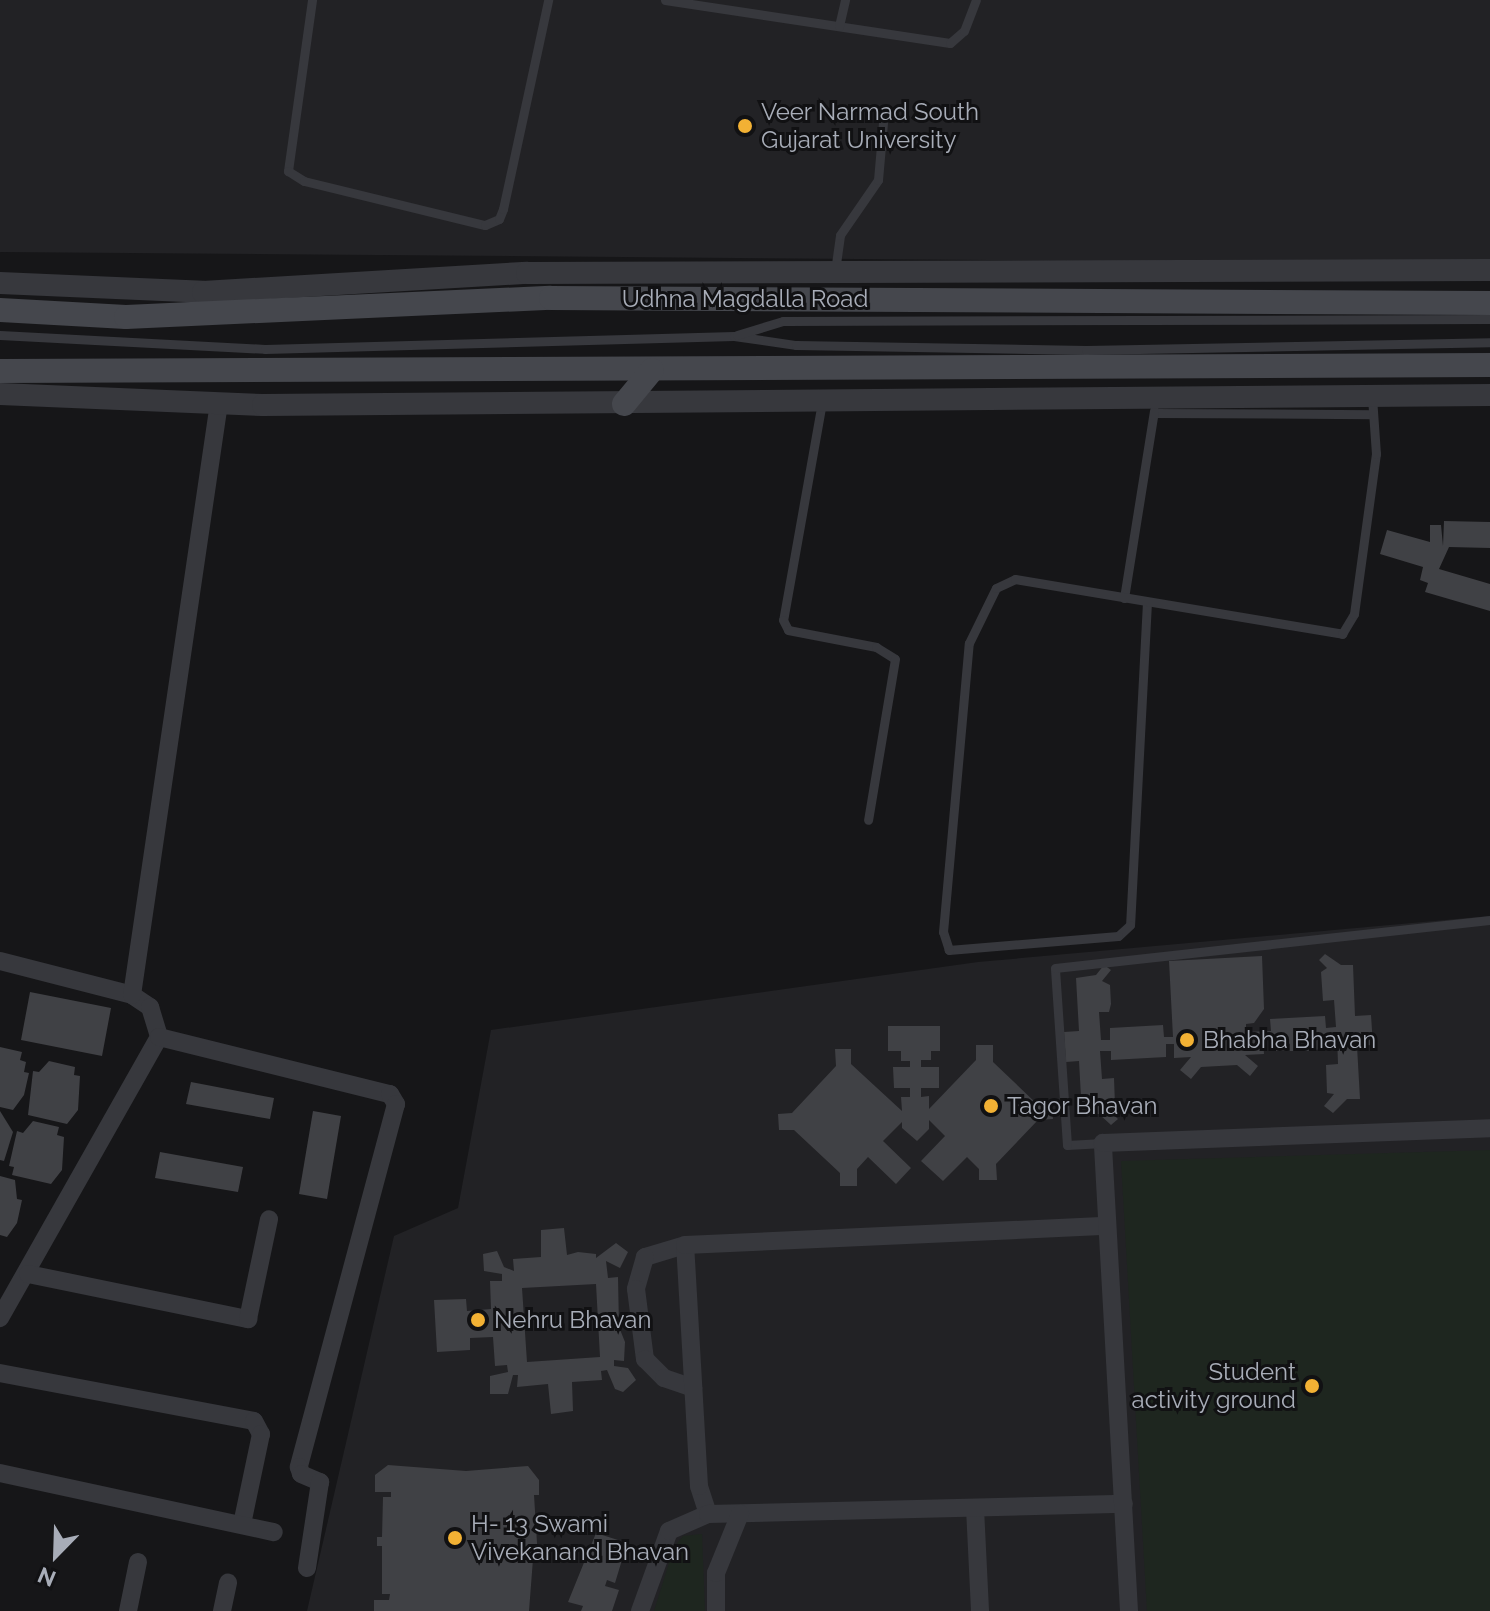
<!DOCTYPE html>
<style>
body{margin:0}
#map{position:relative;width:1490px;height:1611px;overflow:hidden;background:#161618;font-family:Raleway,sans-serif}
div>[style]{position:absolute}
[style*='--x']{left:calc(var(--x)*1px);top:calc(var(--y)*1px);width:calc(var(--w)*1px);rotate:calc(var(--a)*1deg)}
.built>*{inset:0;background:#222225}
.green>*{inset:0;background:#1e261f}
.building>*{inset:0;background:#404145}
.service>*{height:9px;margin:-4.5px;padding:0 4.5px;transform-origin:4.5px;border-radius:4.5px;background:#37383d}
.minor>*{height:18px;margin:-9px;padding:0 9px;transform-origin:9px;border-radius:9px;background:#37383d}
.tertiary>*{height:22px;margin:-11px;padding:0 11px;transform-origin:11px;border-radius:11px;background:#37383d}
.secondary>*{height:24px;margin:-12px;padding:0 12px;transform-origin:12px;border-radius:12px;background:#45474d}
.dots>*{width:22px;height:22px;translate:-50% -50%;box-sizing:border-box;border:4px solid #111113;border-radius:50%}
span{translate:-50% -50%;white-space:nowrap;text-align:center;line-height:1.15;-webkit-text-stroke:6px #111113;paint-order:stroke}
.poi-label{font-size:24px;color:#a8adb8}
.left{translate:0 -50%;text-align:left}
.right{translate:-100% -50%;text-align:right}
.street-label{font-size:24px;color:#a8adb8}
.north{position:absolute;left:16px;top:1515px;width:80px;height:80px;-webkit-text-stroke:6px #111113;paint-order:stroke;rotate:203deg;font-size:22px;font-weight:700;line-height:32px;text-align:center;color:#a8adb8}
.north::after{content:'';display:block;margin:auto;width:28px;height:36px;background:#a8adb8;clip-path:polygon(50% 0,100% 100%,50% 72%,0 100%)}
</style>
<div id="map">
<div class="built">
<i style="clip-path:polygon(0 0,1490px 0,1490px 264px,0 252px)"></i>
<i style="clip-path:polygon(1490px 916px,1490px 1611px,307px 1611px,394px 1236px,458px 1208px,491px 1030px,978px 962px)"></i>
</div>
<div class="green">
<i style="clip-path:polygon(1490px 1150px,1490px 1611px,1147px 1611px,1121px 1161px)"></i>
<i style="clip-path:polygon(702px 1534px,705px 1611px,654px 1611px,674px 1547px,683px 1536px)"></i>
</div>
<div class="building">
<i style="clip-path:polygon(1444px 521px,1490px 522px,1490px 548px,1449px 547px,1439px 569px,1490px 584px,1490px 611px,1425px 592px,1428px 583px,1420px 580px,1423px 567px,1380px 554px,1387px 530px,1430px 542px,1430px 525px,1441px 525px,1443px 546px)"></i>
<i style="clip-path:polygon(1325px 954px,1341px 965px,1353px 965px,1355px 1016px,1371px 1015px,1373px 1045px,1357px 1046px,1360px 1099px,1347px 1099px,1333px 1113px,1324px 1106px,1334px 1094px,1327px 1093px,1326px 1065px,1338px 1064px,1337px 1036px,1327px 1036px,1327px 1048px,1309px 1051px,1273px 1051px,1272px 1039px,1263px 1039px,1264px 1054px,1245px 1055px,1258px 1066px,1250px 1076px,1237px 1065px,1201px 1067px,1191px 1079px,1180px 1070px,1191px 1057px,1174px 1058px,1174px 1044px,1166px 1044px,1166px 1057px,1111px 1060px,1111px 1051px,1100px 1051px,1102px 1079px,1114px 1078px,1115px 1105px,1108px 1109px,1118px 1119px,1111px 1125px,1099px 1114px,1082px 1115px,1079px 1061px,1066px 1062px,1064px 1032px,1079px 1031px,1076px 978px,1096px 975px,1104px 965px,1111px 970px,1102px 981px,1110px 985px,1111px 1004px,1109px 1012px,1099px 1012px,1101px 1040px,1110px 1040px,1110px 1028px,1163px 1025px,1164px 1037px,1173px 1037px,1169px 961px,1262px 956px,1264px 1009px,1254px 1023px,1246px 1024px,1246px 1032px,1271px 1031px,1270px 1019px,1325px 1016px,1326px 1028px,1336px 1027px,1334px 1000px,1323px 1001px,1321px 972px,1327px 968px,1319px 960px)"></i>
<i style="clip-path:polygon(30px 992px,111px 1008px,102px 1056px,21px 1040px)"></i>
<i style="clip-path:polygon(888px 1026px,940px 1026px,940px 1051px,931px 1051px,931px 1060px,921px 1060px,921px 1067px,939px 1067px,939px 1088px,921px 1088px,921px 1097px,929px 1096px,929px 1109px,976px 1060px,976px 1045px,993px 1045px,993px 1062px,1037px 1104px,1051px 1102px,1053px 1119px,1038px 1120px,996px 1164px,997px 1180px,979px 1180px,979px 1169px,967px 1157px,943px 1181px,921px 1161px,945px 1136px,929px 1120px,929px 1129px,917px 1141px,902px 1128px,902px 1122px,883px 1141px,911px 1168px,896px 1184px,868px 1157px,857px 1169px,857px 1186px,840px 1186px,840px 1173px,794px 1130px,779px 1130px,778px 1114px,792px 1113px,836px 1066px,835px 1049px,851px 1049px,851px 1064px,902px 1111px,901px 1097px,910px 1097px,910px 1088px,894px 1088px,893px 1067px,910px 1067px,910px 1061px,901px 1061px,901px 1051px,888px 1051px)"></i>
<i style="clip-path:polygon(0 1047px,22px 1052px,20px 1060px,26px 1062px,24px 1072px,29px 1073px,24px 1095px,13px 1110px,0 1107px)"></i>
<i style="clip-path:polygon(49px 1061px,75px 1067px,74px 1075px,80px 1076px,78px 1110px,67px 1124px,28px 1115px,33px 1071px,39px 1072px)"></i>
<i style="clip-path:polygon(191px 1082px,274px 1098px,270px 1119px,186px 1104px)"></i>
<i style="clip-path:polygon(0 1111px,13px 1132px,4px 1161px,0 1160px)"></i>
<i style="clip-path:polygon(313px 1111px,341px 1116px,327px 1199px,299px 1194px)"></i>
<i style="clip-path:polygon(33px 1121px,59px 1127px,57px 1135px,64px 1137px,62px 1170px,51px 1184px,12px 1175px,14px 1167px,9px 1166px,17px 1131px,23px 1133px)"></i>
<i style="clip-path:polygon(160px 1152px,243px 1167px,238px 1192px,155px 1178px)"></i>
<i style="clip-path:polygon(0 1176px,15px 1180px,17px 1199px,22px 1200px,17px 1223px,7px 1237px,0 1235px)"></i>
<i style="clip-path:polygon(evenodd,564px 1228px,567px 1255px,578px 1252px,596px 1254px,596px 1258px,616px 1243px,628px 1252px,620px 1268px,606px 1261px,608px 1278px,618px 1277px,619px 1327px,625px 1342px,624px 1361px,614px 1360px,614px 1366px,628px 1368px,636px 1380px,623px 1392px,615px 1389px,607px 1370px,601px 1371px,602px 1380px,572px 1382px,573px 1411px,551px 1414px,548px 1384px,517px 1387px,518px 1375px,513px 1375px,508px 1394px,490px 1394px,490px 1376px,508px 1372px,507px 1365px,495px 1366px,493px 1337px,470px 1338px,470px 1350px,437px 1352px,434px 1300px,466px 1299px,467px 1311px,491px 1309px,490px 1281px,502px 1281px,502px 1274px,484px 1271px,483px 1254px,497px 1251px,504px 1267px,514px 1271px,513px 1259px,541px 1257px,541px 1230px,564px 1228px,596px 1284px,600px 1357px,527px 1362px,522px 1288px,596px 1284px)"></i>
<i style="clip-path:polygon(388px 1465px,466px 1471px,528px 1466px,539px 1480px,539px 1495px,534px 1495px,538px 1559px,533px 1559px,529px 1611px,374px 1611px,374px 1600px,389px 1600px,390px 1594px,382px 1594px,382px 1546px,377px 1546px,377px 1537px,382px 1537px,383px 1497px,391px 1497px,391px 1492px,375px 1492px,375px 1475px)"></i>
<i style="clip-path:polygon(596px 1533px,618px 1540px,616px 1547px,625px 1550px,615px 1583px,607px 1580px,605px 1586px,619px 1590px,612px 1611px,581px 1611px,583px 1606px,568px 1602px)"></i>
</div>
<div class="service">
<i style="--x:312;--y:0;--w:173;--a:98"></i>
<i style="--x:288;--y:171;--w:19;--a:32"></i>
<i style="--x:304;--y:181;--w:186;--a:13.7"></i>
<i style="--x:485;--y:225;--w:15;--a:-23"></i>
<i style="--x:499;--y:219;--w:11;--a:-68"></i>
<i style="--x:503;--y:209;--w:214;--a:-77.8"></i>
<i style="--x:665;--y:0;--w:288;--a:8.6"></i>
<i style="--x:950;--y:43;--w:18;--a:-41"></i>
<i style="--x:964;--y:31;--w:33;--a:-69"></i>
<i style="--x:839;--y:26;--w:27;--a:-77"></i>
<i style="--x:835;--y:271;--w:36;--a:-82"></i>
<i style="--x:840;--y:235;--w:67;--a:-55.4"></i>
<i style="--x:878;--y:180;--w:68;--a:-85"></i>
<i style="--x:0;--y:335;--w:265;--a:3"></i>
<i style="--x:265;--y:349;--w:469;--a:-1.6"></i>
<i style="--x:734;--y:336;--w:63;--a:8.3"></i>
<i style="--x:796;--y:345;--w:290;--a:1"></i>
<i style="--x:1086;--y:350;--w:404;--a:-1.1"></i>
<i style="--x:737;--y:335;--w:48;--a:-16.9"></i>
<i style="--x:783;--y:321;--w:707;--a:-0.16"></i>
<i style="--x:822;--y:402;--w:221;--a:100.1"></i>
<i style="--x:783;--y:620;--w:11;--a:63"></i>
<i style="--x:788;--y:630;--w:90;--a:10.9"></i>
<i style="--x:876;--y:647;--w:22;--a:32"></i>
<i style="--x:895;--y:659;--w:163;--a:99.5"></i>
<i style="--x:1154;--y:413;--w:219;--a:0.3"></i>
<i style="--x:1124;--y:598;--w:190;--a:-80.9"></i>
<i style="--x:1147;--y:602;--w:323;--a:93"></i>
<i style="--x:1130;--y:925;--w:16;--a:137"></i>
<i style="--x:1118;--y:936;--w:170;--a:175.3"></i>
<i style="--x:949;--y:950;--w:19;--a:-108"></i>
<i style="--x:943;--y:932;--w:290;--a:-84.9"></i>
<i style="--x:969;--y:643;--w:61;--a:-63.9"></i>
<i style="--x:996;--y:588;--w:21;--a:-25"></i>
<i style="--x:1015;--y:579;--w:332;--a:9.5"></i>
<i style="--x:1342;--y:634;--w:23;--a:-59"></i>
<i style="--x:1354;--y:614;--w:162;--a:-82.2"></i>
<i style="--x:1376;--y:454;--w:57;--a:-94"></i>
<i style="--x:1103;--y:1143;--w:36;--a:177"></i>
<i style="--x:1067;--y:1145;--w:177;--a:-93.9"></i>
<i style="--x:1055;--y:968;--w:438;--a:-6.3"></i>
</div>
<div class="minor">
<i style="--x:0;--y:961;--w:136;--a:14.4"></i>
<i style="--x:132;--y:995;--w:22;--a:34"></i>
<i style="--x:150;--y:1007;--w:31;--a:73"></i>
<i style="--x:159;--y:1037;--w:323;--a:119.5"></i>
<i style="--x:132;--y:995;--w:598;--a:-81.64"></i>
<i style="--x:159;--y:1037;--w:238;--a:13.9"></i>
<i style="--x:390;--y:1094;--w:12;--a:59"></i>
<i style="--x:396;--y:1104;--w:376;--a:105"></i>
<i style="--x:299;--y:1467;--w:7;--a:74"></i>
<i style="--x:301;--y:1474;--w:21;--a:23"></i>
<i style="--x:320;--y:1482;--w:87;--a:98.6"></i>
<i style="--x:685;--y:1245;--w:42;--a:163.3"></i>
<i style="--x:645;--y:1257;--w:33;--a:106"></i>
<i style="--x:636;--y:1289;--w:71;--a:82.7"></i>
<i style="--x:645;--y:1359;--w:27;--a:45"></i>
<i style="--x:664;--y:1378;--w:31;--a:19"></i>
<i style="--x:28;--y:1274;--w:225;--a:11.6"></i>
<i style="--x:248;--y:1319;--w:102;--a:-78.1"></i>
<i style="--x:0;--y:1373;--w:258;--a:10.7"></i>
<i style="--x:254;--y:1421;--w:15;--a:62"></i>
<i style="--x:261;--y:1434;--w:92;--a:101.9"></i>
<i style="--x:0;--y:1473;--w:280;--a:12.2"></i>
<i style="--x:975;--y:1508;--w:103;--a:87.2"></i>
<i style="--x:708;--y:1514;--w:29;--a:-108"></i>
<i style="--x:699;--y:1486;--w:241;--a:-93.3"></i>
<i style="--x:685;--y:1245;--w:422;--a:-2.6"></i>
<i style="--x:128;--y:1611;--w:50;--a:-78.5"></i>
<i style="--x:222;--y:1611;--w:29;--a:-78"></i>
<i style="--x:640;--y:1611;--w:85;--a:-70.1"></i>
<i style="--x:669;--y:1531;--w:43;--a:-23.6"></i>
<i style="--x:708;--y:1514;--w:416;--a:-1.4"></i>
<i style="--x:716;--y:1611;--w:38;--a:-90"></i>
<i style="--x:716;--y:1573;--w:64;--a:-67.9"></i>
<i style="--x:1129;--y:1611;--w:469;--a:-93.2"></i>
<i style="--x:1103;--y:1143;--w:387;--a:-2.2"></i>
</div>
<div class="tertiary">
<i style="--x:0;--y:283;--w:203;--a:2.5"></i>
<i style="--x:203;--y:292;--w:325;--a:-3.4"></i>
<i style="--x:527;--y:273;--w:963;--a:-0.18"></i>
<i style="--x:0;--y:394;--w:263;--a:2.4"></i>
<i style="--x:263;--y:405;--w:1227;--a:-0.47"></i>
</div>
<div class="secondary">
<i style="--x:0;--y:310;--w:126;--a:3.2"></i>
<i style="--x:126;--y:317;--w:425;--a:-2.6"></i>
<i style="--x:551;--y:298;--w:939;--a:0.31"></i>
<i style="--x:0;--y:371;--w:1490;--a:-0.23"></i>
<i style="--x:624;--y:404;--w:44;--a:-50.5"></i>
</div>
<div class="dots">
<i style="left:745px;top:126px;background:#f2b134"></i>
<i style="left:1187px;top:1040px;background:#f2b134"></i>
<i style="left:991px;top:1106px;background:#f2b134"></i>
<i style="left:478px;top:1320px;background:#f2b134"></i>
<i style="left:1312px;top:1386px;background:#f2b134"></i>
<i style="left:455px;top:1538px;background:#f2b134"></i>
</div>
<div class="poi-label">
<span class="left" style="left:761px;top:126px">Veer Narmad South<br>Gujarat University</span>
<span class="left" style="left:1203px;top:1040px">Bhabha Bhavan</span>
<span class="left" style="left:1007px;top:1106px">Tagor Bhavan</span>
<span class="left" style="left:494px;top:1320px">Nehru Bhavan</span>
<span class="right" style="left:1296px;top:1386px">Student<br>activity ground</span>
<span class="left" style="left:471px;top:1538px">H- 13 Swami<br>Vivekanand Bhavan</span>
</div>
<div class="street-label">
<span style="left:745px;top:299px">Udhna Magdalla Road</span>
</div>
<div class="north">N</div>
</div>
